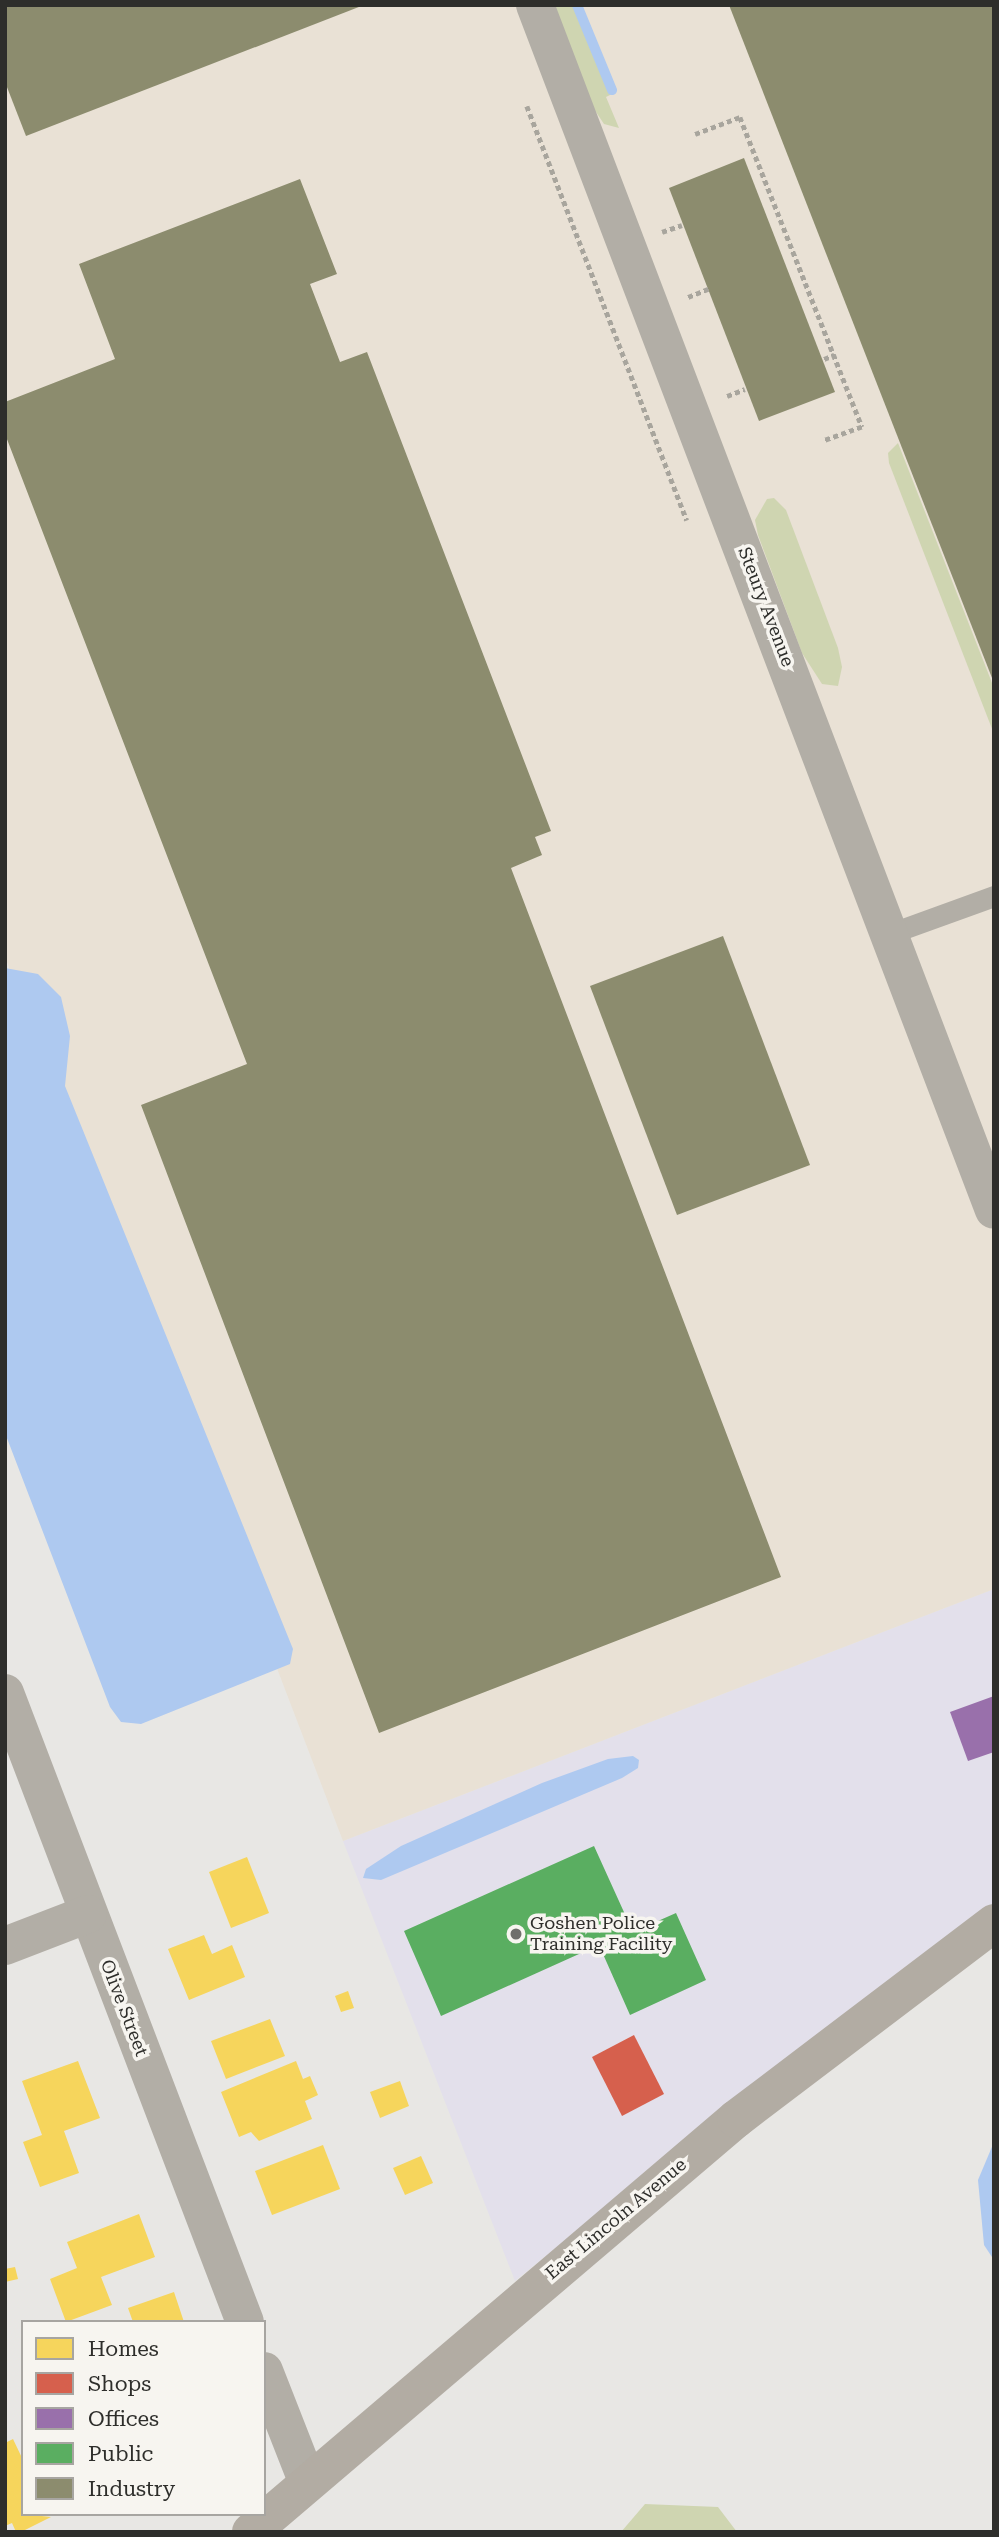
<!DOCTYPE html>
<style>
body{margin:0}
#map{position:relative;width:999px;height:2537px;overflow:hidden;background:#e8e7e4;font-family:"Roboto Serif",serif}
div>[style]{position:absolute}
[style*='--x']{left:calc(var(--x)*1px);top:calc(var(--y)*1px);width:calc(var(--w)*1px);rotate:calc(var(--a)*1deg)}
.commercial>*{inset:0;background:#e3e0eb}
.industrial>*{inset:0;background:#e9e1d5}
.green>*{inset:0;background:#cfd5b1}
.water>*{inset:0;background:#aec9f0}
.homes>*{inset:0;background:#f6d55c}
.shops>*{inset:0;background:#d6604d}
.offices>*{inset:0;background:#9970ab}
.public>*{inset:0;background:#5aae61}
.industry>*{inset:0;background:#8c8c6e}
.stream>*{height:10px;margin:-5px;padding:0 5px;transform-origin:5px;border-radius:5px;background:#aec9f0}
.path>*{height:4.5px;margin-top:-2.25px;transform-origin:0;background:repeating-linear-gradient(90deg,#a8a59d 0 5px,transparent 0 8.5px)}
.lane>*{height:21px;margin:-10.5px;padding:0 10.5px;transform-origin:10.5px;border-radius:10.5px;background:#b2aea6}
.street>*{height:38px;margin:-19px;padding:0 19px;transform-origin:19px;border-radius:19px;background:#b2aea6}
.secondary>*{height:38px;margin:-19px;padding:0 19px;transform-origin:19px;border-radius:19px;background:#b2aca3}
.dots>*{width:19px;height:19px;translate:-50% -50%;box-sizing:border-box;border:4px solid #f7f5f0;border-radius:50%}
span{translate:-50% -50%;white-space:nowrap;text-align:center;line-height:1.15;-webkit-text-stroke:7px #f7f5f0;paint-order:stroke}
.street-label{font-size:18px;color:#2e2e2b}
.poi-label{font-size:18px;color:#2e2e2b}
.left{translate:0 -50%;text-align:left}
.frame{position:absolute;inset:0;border:7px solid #2e2e2b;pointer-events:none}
.legend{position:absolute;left:21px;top:2320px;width:245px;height:196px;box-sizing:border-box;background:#f7f5f0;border:2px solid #a7a5a1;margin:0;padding:9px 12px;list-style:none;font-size:21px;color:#2e2e2b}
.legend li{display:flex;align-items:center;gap:14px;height:35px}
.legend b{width:35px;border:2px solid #a7a5a1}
</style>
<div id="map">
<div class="commercial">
<i style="clip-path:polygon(994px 1589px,994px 1904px,819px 2034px,515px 2281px,343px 1841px)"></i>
</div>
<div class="industrial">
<i style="clip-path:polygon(5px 5px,994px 5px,994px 1589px,343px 1841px,5px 957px)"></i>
</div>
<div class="green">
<i style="clip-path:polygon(553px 5px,573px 5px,612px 94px,606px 97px,619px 128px,604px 124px,594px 109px)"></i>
<i style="clip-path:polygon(898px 443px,994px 688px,994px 734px,889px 463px,888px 453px)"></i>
<i style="clip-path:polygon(774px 498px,786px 510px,838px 648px,842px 667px,838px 686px,822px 684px,802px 653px,758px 535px,755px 520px,767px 499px)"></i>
<i style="clip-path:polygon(645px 2504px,718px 2507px,737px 2532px,621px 2532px)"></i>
</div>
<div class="water">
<i style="clip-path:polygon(5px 968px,38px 974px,61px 997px,70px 1036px,65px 1086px,293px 1649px,290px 1664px,141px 1724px,121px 1722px,110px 1707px,5px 1433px)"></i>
<i style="clip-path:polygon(633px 1756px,639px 1760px,638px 1768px,622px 1778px,381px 1880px,363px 1878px,366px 1869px,401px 1846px,542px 1783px,608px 1759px)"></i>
<i style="clip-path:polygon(994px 2142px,994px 2260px,984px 2245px,978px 2180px)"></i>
</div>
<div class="homes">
<i style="clip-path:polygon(247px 1857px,269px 1913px,231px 1928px,209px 1872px)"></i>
<i style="clip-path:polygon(204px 1935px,212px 1954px,232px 1945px,245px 1977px,189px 2000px,168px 1949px)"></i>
<i style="clip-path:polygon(348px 1991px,354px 2008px,341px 2012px,335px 1996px)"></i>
<i style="clip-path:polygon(270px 2019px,285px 2056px,226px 2079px,211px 2041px)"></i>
<i style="clip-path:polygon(78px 2061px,100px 2118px,64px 2131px,79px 2173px,40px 2187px,23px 2142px,42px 2135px,22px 2081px)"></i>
<i style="clip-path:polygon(296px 2061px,303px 2079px,310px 2076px,318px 2095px,305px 2101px,312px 2119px,259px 2141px,251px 2132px,239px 2137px,221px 2092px)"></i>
<i style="clip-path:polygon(400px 2081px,409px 2106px,380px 2118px,370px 2092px)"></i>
<i style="clip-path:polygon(323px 2145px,340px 2189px,272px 2215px,255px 2171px)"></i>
<i style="clip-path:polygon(421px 2156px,433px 2183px,405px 2195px,393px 2168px)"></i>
<i style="clip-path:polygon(139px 2214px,155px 2257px,101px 2277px,112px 2305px,66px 2322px,50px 2279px,77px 2268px,67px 2242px)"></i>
<i style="clip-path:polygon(15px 2267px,18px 2279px,5px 2282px,5px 2269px)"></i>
<i style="clip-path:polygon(174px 2292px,184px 2322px,133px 2322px,128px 2308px)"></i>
<i style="clip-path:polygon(13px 2439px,23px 2460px,23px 2514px,51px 2517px,21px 2532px,16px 2532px,12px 2523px,5px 2526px,5px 2443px)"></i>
</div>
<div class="shops">
<i style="clip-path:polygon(634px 2035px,664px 2094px,622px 2116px,592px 2057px)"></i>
</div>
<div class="offices">
<i style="clip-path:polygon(994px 1696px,994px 1752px,968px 1761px,950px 1712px)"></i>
</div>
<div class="public">
<i style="clip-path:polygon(594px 1846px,633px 1932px,676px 1913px,706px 1980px,630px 2015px,599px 1945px,441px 2016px,404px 1931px)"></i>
</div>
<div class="industry">
<i style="clip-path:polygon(5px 5px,364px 5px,26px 136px,5px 82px)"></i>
<i style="clip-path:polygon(729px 5px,994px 5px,994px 683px,886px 407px)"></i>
<i style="clip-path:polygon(744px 158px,835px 392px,759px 421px,669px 188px)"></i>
<i style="clip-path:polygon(300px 179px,337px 274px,310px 284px,340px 362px,367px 352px,551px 831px,535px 837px,542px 855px,511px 868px,781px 1577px,379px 1733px,141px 1105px,247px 1064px,5px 434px,5px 402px,115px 359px,79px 264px)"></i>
<i style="clip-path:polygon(723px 936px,810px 1165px,677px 1215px,590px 986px)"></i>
</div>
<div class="stream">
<i style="--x:577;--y:5;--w:92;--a:67.6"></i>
</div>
<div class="path">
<i style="--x:527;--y:106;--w:444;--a:68.9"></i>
<i style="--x:695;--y:134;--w:48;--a:-20.7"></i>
<i style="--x:740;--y:117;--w:333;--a:68.5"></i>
<i style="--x:862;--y:427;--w:41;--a:160.3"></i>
<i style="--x:662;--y:232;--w:21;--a:-19"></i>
<i style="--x:688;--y:297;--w:22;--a:-22"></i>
<i style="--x:824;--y:359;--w:11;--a:-22"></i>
<i style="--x:727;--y:396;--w:19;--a:-21"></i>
</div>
<div class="lane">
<i style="--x:889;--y:934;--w:112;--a:-19.9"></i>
</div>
<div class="street">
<i style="--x:535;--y:5;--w:1289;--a:69.15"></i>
<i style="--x:5;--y:1693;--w:673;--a:69.12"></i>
<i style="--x:5;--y:1946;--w:89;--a:-21.1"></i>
<i style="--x:264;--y:2371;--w:118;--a:68.6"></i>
</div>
<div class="secondary">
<i style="--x:251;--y:2532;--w:637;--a:-40.42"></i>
<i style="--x:736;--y:2119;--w:324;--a:-37.2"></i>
</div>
<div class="dots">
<i style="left:516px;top:1934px;background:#6f6f6c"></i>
</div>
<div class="street-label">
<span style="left:766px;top:607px;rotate:69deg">Steury Avenue</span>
<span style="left:124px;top:2008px;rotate:69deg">Olive Street</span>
<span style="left:616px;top:2219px;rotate:-40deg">East Lincoln Avenue</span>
</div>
<div class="poi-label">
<span class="left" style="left:530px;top:1934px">Goshen Police<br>Training Facility</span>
</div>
<div class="frame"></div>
<ul class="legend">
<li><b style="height:19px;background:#f6d55c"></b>Homes</li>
<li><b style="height:19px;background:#d6604d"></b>Shops</li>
<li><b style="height:19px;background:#9970ab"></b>Offices</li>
<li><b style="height:19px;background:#5aae61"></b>Public</li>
<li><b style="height:19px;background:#8c8c6e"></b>Industry</li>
</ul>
</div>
